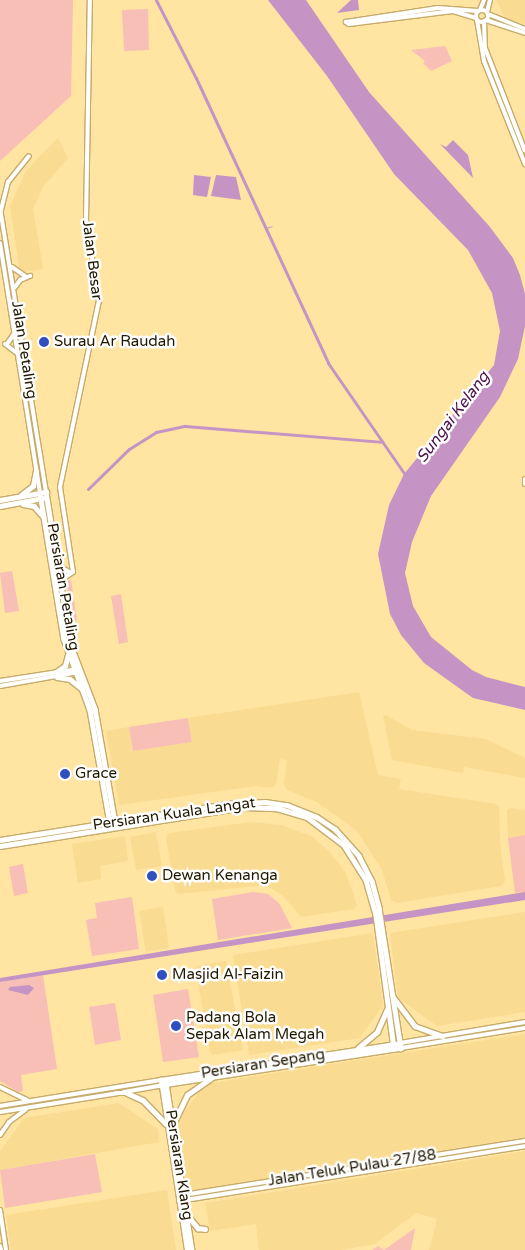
<!DOCTYPE html>
<style>
body{margin:0}
#map{position:relative;width:525px;height:1250px;overflow:hidden;background:#ffe4a2;font-family:"Varela Round",sans-serif}
div>[style]{position:absolute}
[style*='--x']{left:calc(var(--x)*1px);top:calc(var(--y)*1px);width:calc(var(--w)*1px);rotate:calc(var(--a)*1deg)}
.built>*{inset:0;background:#fadb92}
.green>*{inset:0;background:#f8bfb7}
.water>*{inset:0;background:#c694c4}
.stream>*{height:1px;margin:-0.5px;padding:0 0.5px;transform-origin:0.5px;border-radius:0.5px;background:#c694c4}
.canal>*{height:3px;margin:-1.5px;padding:0 1.5px;transform-origin:1.5px;border-radius:1.5px;background:#c694c4}
.roads{filter:drop-shadow(1px 0 #c6ab6b) drop-shadow(-1px 0 #c6ab6b) drop-shadow(0 1px #c6ab6b) drop-shadow(0 -1px #c6ab6b)}
.tertiary>*{height:4px;margin:-2px;padding:0 2px;transform-origin:2px;border-radius:2px;background:#fff}
.secondary>*{height:4px;margin:-2px;padding:0 2px;transform-origin:2px;border-radius:2px;background:#fff}
.secondary>.ring{margin:-2px;padding:0;box-sizing:content-box;background:none;border:4px solid #fff;border-radius:50%}
.primary>*{height:4.5px;margin:-2.25px;padding:0 2.25px;transform-origin:2.25px;border-radius:2.25px;background:#fff}
.dots>*{width:14px;height:14px;translate:-50% -50%;box-sizing:border-box;border:2px solid #fff;border-radius:50%}
span{translate:-50% -50%;white-space:nowrap;text-align:center;line-height:1.15;-webkit-text-stroke:5px #fff;paint-order:stroke}
.street-label{font-size:15px;color:#221800}
.poi-label{font-size:15px;color:#221800}
.left{translate:0 -50%;text-align:left}
.water-label{font-size:16px;color:#4d114d;font-style:italic}
</style>
<div id="map">
<div class="built">
<i style="clip-path:polygon(496px 0,525px 0,525px 24px,505px 18px)"></i>
<i style="clip-path:polygon(58px 138px,68px 158px,43px 187px,33px 209px,43px 269px,24px 272px,19px 267px,10px 206px,26px 171px)"></i>
<i style="clip-path:polygon(359px 692px,378px 775px,401px 779px,399px 789px,496px 804px,499px 808px,500px 842px,505px 881px,501px 886px,397px 903px,391px 900px,382px 870px,357px 831px,317px 802px,287px 790px,284px 785px,287px 760px,280px 759px,276px 784px,271px 788px,256px 786px,119px 805px,106px 731px,129px 727px,133px 751px,192px 742px,188px 718px)"></i>
<i style="clip-path:polygon(386px 715px,412px 730px,486px 739px,525px 758px,525px 778px,464px 767px,463px 773px,392px 760px,383px 716px)"></i>
<i style="clip-path:polygon(511px 808px,525px 810px,525px 835px,508px 838px,507px 810px)"></i>
<i style="clip-path:polygon(252px 822px,281px 825px,311px 836px,329px 851px,346px 873px,357px 905px,354px 909px,301px 917px,282px 895px,265px 885px,179px 894px,175px 891px,166px 838px,169px 833px)"></i>
<i style="clip-path:polygon(156px 832px,162px 866px,136px 870px,130px 837px)"></i>
<i style="clip-path:polygon(125px 836px,128px 861px,100px 866px,101px 879px,78px 883px,72px 844px)"></i>
<i style="clip-path:polygon(163px 907px,169px 948px,146px 952px,139px 911px)"></i>
<i style="clip-path:polygon(525px 912px,525px 1012px,437px 1026px,398px 998px,390px 933px)"></i>
<i style="clip-path:polygon(373px 933px,383px 1005px,360px 1038px,249px 1055px,233px 955px)"></i>
<i style="clip-path:polygon(226px 961px,243px 1050px,211px 1055px,195px 966px)"></i>
<i style="clip-path:polygon(525px 1034px,525px 1138px,188px 1191px,176px 1123px,205px 1084px)"></i>
<i style="clip-path:polygon(119px 1103px,158px 1129px,159px 1142px,0 1170px,0 1151px,24px 1118px)"></i>
<i style="clip-path:polygon(525px 1151px,525px 1250px,429px 1250px,437px 1219px,416px 1213px,375px 1244px,341px 1250px,259px 1250px,256px 1224px,210px 1231px,205px 1203px)"></i>
<i style="clip-path:polygon(167px 1190px,176px 1250px,11px 1250px,6px 1215px)"></i>
</div>
<div class="green">
<i style="clip-path:polygon(0 0,73px 0,71px 96px,0 161px)"></i>
<i style="clip-path:polygon(148px 9px,149px 50px,124px 51px,122px 10px)"></i>
<i style="clip-path:polygon(445px 46px,452px 61px,431px 71px,423px 63px,425px 61px,411px 50px)"></i>
<i style="clip-path:polygon(12px 571px,19px 611px,5px 613px,0 573px)"></i>
<i style="clip-path:polygon(71px 580px,77px 621px,76px 621px,72px 619px,66px 581px)"></i>
<i style="clip-path:polygon(121px 594px,128px 642px,119px 644px,111px 596px)"></i>
<i style="clip-path:polygon(188px 718px,192px 742px,133px 751px,129px 727px)"></i>
<i style="clip-path:polygon(525px 835px,525px 892px,515px 893px,508px 838px)"></i>
<i style="clip-path:polygon(23px 864px,28px 893px,14px 896px,9px 867px)"></i>
<i style="clip-path:polygon(253px 892px,268px 894px,279px 903px,292px 928px,218px 940px,212px 899px)"></i>
<i style="clip-path:polygon(132px 897px,139px 949px,92px 956px,86px 920px,97px 918px,95px 903px)"></i>
<i style="clip-path:polygon(43px 975px,57px 1069px,21px 1075px,23px 1091px,18px 1092px,0 1081px,0 982px)"></i>
<i style="clip-path:polygon(188px 989px,199px 1057px,163px 1062px,153px 995px)"></i>
<i style="clip-path:polygon(115px 1003px,121px 1040px,95px 1045px,89px 1007px)"></i>
<i style="clip-path:polygon(95px 1154px,102px 1192px,5px 1208px,0 1170px)"></i>
<i style="clip-path:polygon(415px 1228px,411px 1250px,372px 1250px,378px 1246px,384px 1250px)"></i>
</div>
<div class="water">
<i style="clip-path:polygon(268px 0,306px 0,369px 92px,490px 227px,513px 258px,520px 275px,525px 294px,525px 326px,518px 359px,500px 397px,431px 496px,412px 542px,405px 573px,413px 606px,431px 637px,472px 670px,486px 677px,525px 687px,525px 710px,473px 698px,424px 663px,401px 635px,390px 614px,378px 554px,389px 505px,404px 474px,494px 365px,500px 331px,492px 293px,468px 250px,394px 174px,327px 76px)"></i>
<i style="clip-path:polygon(351px 0,358px 0,359px 10px,337px 13px)"></i>
<i style="clip-path:polygon(453px 140px,468px 155px,473px 178px,440px 144px,446px 147px)"></i>
<i style="clip-path:polygon(194px 175px,211px 177px,207px 197px,193px 195px)"></i>
<i style="clip-path:polygon(216px 175px,236px 177px,241px 200px,211px 196px)"></i>
<i style="clip-path:polygon(525px 892px,525px 900px,0 982px,0 978px)"></i>
<i style="clip-path:polygon(29px 985px,34px 988px,28px 995px,8px 990px,10px 987px)"></i>
</div>
<div class="stream">
<i style="--x:266;--y:228;--w:6;--a:-18"></i>
</div>
<div class="canal">
<i style="--x:156;--y:0;--w:88;--a:62.9"></i>
<i style="--x:196;--y:78;--w:314;--a:65.1"></i>
<i style="--x:328;--y:363;--w:137;--a:55.4"></i>
<i style="--x:88;--y:489;--w:57;--a:-44.3"></i>
<i style="--x:129;--y:449;--w:32;--a:-32"></i>
<i style="--x:156;--y:432;--w:30;--a:-12"></i>
<i style="--x:185;--y:426;--w:198;--a:4.6"></i>
</div>
<div class="roads">
<div class="tertiary">
<i style="--x:476;--y:18;--w:24;--a:-163"></i>
<i style="--x:453;--y:11;--w:105;--a:172.9"></i>
<i style="--x:349;--y:24;--w:4;--a:-146"></i>
<i style="--x:346;--y:22;--w:93;--a:-8.7"></i>
<i style="--x:438;--y:8;--w:40;--a:4.3"></i>
<i style="--x:58;--y:561;--w:8;--a:60"></i>
<i style="--x:62;--y:568;--w:10;--a:29"></i>
<i style="--x:62;--y:587;--w:9;--a:-77"></i>
<i style="--x:64;--y:578;--w:11;--a:-34"></i>
<i style="--x:73;--y:572;--w:86;--a:-98.7"></i>
<i style="--x:60;--y:487;--w:190;--a:-78.2"></i>
<i style="--x:99;--y:301;--w:82;--a:-99.1"></i>
<i style="--x:86;--y:220;--w:220;--a:-89"></i>
<i style="--x:0;--y:681;--w:79;--a:-8.7"></i>
<i style="--x:0;--y:686;--w:80;--a:-10"></i>
<i style="--x:400;--y:1043;--w:127;--a:-9.5"></i>
<i style="--x:401;--y:1048;--w:126;--a:-9.2"></i>
<i style="--x:183;--y:1195;--w:346;--a:-9"></i>
<i style="--x:179;--y:1201;--w:350;--a:-9"></i>
</div>
<div class="secondary">
<i class="ring" style="left:476px;top:10px;width:8px;height:8px"></i>
<i style="--x:480;--y:10;--w:11;--a:-68"></i>
<i style="--x:487;--y:12;--w:12;--a:-76"></i>
<i style="--x:488;--y:14;--w:40;--a:22"></i>
<i style="--x:477;--y:20;--w:42;--a:80.3"></i>
<i style="--x:484;--y:61;--w:111;--a:68.3"></i>
<i style="--x:486;--y:20;--w:41;--a:18.4"></i>
<i style="--x:484;--y:21;--w:27;--a:88"></i>
<i style="--x:485;--y:48;--w:110;--a:68.8"></i>
<i style="--x:0;--y:208;--w:288;--a:80.8"></i>
<i style="--x:1;--y:210;--w:29;--a:-76"></i>
<i style="--x:8;--y:182;--w:33;--a:-51"></i>
<i style="--x:0;--y:243;--w:253;--a:80.9"></i>
<i style="--x:12;--y:267;--w:16;--a:35"></i>
<i style="--x:15;--y:287;--w:9;--a:-54"></i>
<i style="--x:20;--y:280;--w:11;--a:-22"></i>
<i style="--x:5;--y:344;--w:15;--a:37"></i>
<i style="--x:7;--y:344;--w:12;--a:-55"></i>
<i style="--x:525;--y:479;--w:5;--a:90"></i>
<i style="--x:0;--y:1087;--w:30;--a:26"></i>
<i style="--x:124;--y:1092;--w:39;--a:-10"></i>
<i style="--x:0;--y:1106;--w:163;--a:-9.2"></i>
<i style="--x:0;--y:1112;--w:120;--a:-9.1"></i>
<i style="--x:0;--y:1135;--w:16;--a:-55"></i>
<i style="--x:9;--y:1122;--w:21;--a:-37"></i>
<i style="--x:0;--y:1210;--w:40;--a:81.5"></i>
<i style="--x:0;--y:1246;--w:4;--a:76"></i>
</div>
<div class="primary">
<i style="--x:40;--y:493;--w:148;--a:80.7"></i>
<i style="--x:64;--y:639;--w:76;--a:69.9"></i>
<i style="--x:90;--y:710;--w:116;--a:80"></i>
<i style="--x:21;--y:495;--w:15;--a:-37"></i>
<i style="--x:33;--y:486;--w:15;--a:-79"></i>
<i style="--x:0;--y:500;--w:47;--a:-9.9"></i>
<i style="--x:46;--y:492;--w:156;--a:80.8"></i>
<i style="--x:71;--y:646;--w:67;--a:69.1"></i>
<i style="--x:95;--y:709;--w:116;--a:80"></i>
<i style="--x:23;--y:504;--w:11;--a:10"></i>
<i style="--x:34;--y:506;--w:13;--a:48"></i>
<i style="--x:0;--y:506;--w:44;--a:-10.5"></i>
<i style="--x:56;--y:672;--w:11;--a:-34"></i>
<i style="--x:65;--y:666;--w:11;--a:-75"></i>
<i style="--x:57;--y:677;--w:13;--a:9"></i>
<i style="--x:70;--y:679;--w:14;--a:39"></i>
<i style="--x:0;--y:840;--w:230;--a:-9"></i>
<i style="--x:227;--y:804;--w:38;--a:-3"></i>
<i style="--x:265;--y:802;--w:22;--a:8"></i>
<i style="--x:287;--y:805;--w:32;--a:22"></i>
<i style="--x:317;--y:817;--w:22;--a:34"></i>
<i style="--x:335;--y:829;--w:36;--a:48"></i>
<i style="--x:359;--y:856;--w:28;--a:63"></i>
<i style="--x:372;--y:881;--w:28;--a:75"></i>
<i style="--x:379;--y:908;--w:142;--a:81.1"></i>
<i style="--x:401;--y:1048;--w:242;--a:171.2"></i>
<i style="--x:0;--y:846;--w:247;--a:-9.1"></i>
<i style="--x:244;--y:807;--w:33;--a:2"></i>
<i style="--x:277;--y:808;--w:31;--a:17"></i>
<i style="--x:307;--y:817;--w:46;--a:37.1"></i>
<i style="--x:344;--y:845;--w:41;--a:57.8"></i>
<i style="--x:366;--y:880;--w:36;--a:74"></i>
<i style="--x:376;--y:915;--w:135;--a:82.3"></i>
<i style="--x:394;--y:998;--w:35;--a:53"></i>
<i style="--x:415;--y:1026;--w:29;--a:20"></i>
<i style="--x:358;--y:1048;--w:25;--a:-40"></i>
<i style="--x:377;--y:1032;--w:24;--a:-66"></i>
<i style="--x:166;--y:1083;--w:169;--a:81.2"></i>
<i style="--x:116;--y:1093;--w:11;--a:0"></i>
<i style="--x:127;--y:1093;--w:17;--a:24"></i>
<i style="--x:143;--y:1100;--w:33;--a:46"></i>
<i style="--x:174;--y:1122;--w:30;--a:-64"></i>
<i style="--x:187;--y:1095;--w:29;--a:-35"></i>
<i style="--x:188;--y:1216;--w:16;--a:50"></i>
<i style="--x:198;--y:1228;--w:7;--a:8"></i>
<i style="--x:187;--y:1250;--w:172;--a:-98.7"></i>
<i style="--x:161;--y:1080;--w:238;--a:-8.7"></i>
</div>
</div>
<div class="dots">
<i style="left:44px;top:342px;background:#314ebe"></i>
<i style="left:65px;top:774px;background:#314ebe"></i>
<i style="left:152px;top:876px;background:#314ebe"></i>
<i style="left:162px;top:975px;background:#314ebe"></i>
<i style="left:176px;top:1026px;background:#314ebe"></i>
</div>
<div class="street-label">
<span style="left:92px;top:260px;rotate:83deg">Jalan Besar</span>
<span style="left:24px;top:350px;rotate:81deg">Jalan Petaling</span>
<span style="left:63px;top:587px;rotate:80deg">Persiaran Petaling</span>
<span style="left:174px;top:814px;rotate:-8deg">Persiaran Kuala Langat</span>
<span style="left:263px;top:1064px;rotate:-9deg">Persiaran Sepang</span>
<span style="left:179px;top:1165px;rotate:81deg">Persiaran Klang</span>
<span style="left:352px;top:1168px;rotate:-9deg">Jalan Teluk Pulau 27/88</span>
</div>
<div class="poi-label">
<span class="left" style="left:54px;top:342px">Surau Ar Raudah</span>
<span class="left" style="left:75px;top:774px">Grace</span>
<span class="left" style="left:162px;top:876px">Dewan Kenanga</span>
<span class="left" style="left:172px;top:975px">Masjid Al-Faizin</span>
<span class="left" style="left:186px;top:1026px">Padang Bola<br>Sepak Alam Megah</span>
</div>
<div class="water-label">
<span style="left:453px;top:417px;rotate:-53deg">Sungai Kelang</span>
</div>
</div>
